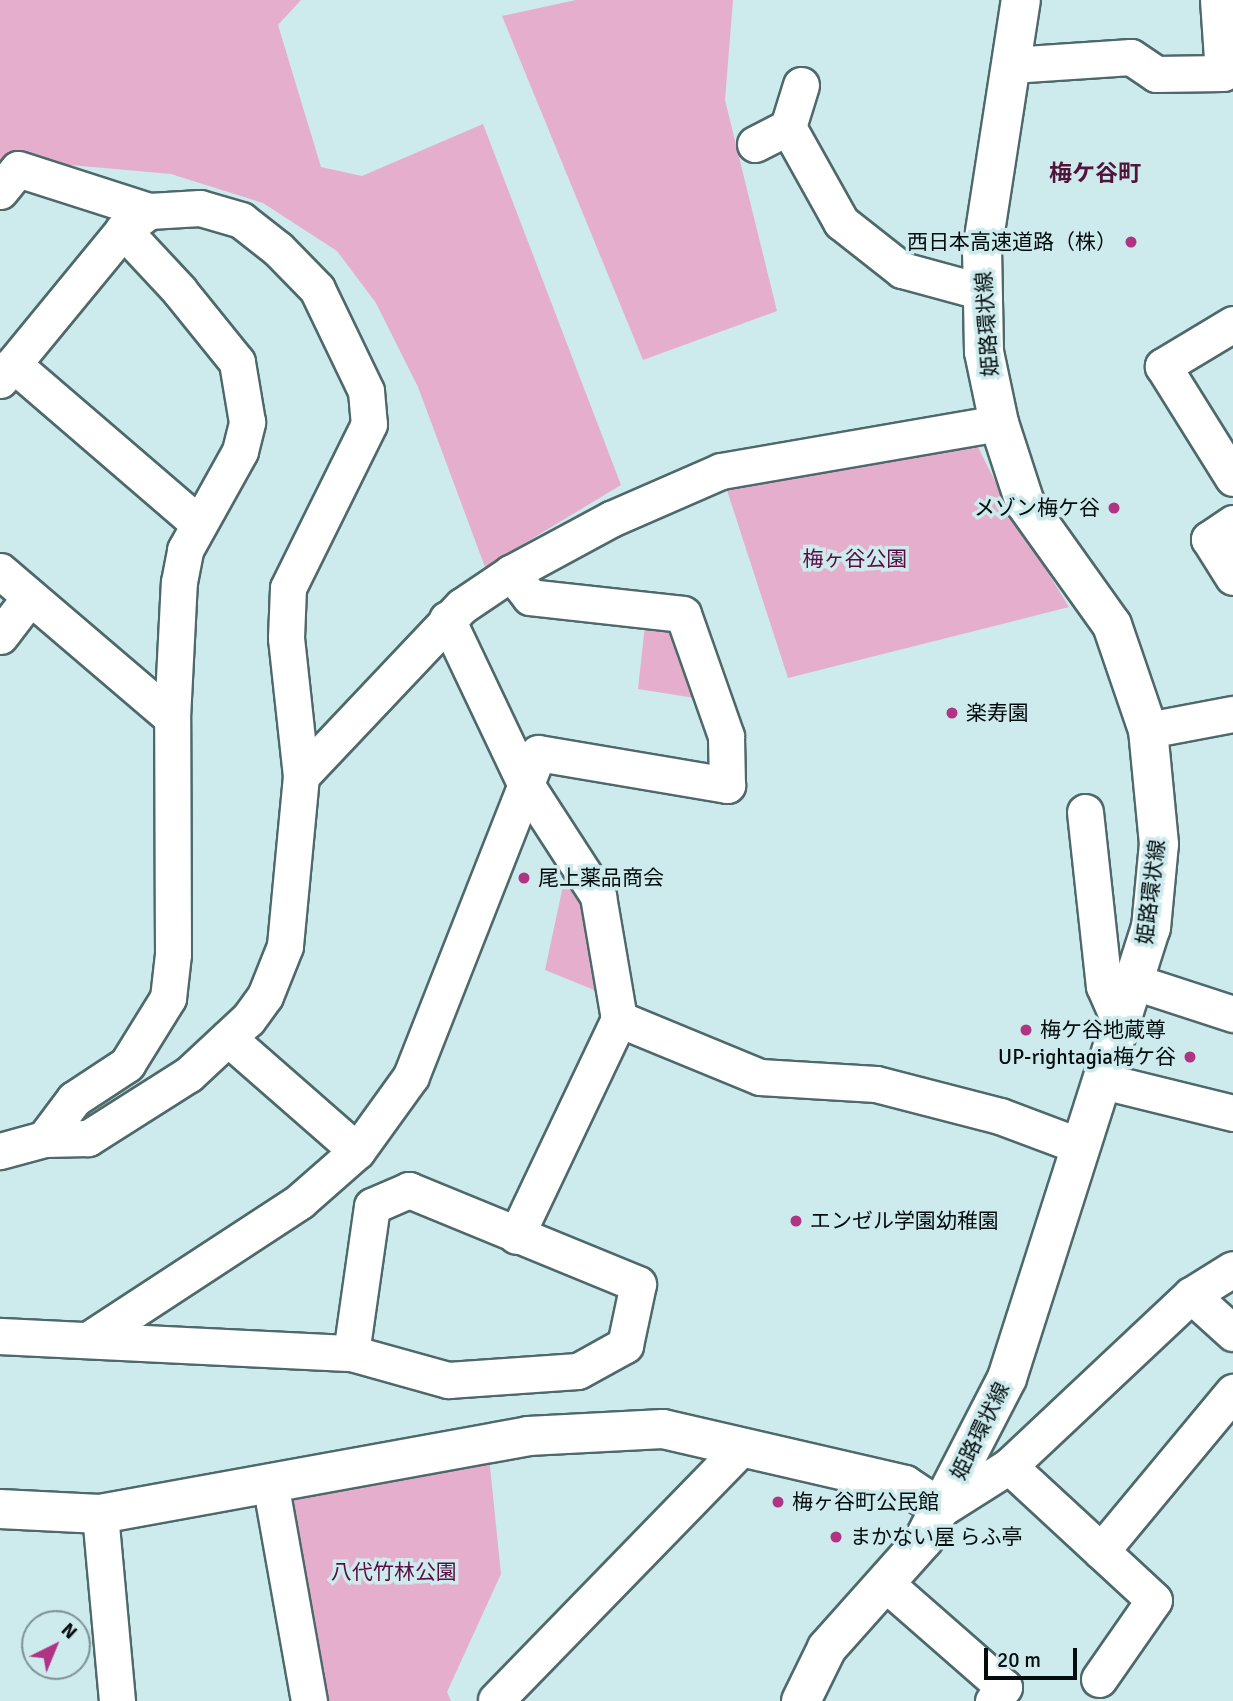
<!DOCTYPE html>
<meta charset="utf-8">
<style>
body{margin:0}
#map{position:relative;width:1233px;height:1701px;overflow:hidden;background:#cdeaed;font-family:Signika,"Noto Sans JP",sans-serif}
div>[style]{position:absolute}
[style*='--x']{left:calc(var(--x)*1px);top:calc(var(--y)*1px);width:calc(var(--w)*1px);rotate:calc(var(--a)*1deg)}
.green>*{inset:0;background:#e6aecd}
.roads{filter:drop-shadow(2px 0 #4f696b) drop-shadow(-2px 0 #4f696b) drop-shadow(0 2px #4f696b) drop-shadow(0 -2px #4f696b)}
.street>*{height:35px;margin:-17.5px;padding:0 17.5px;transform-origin:17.5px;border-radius:17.5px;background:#fff}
.secondary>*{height:38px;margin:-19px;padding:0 19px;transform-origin:19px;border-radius:19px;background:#fff}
.dots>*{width:19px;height:19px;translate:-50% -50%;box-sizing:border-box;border:4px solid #cdeaed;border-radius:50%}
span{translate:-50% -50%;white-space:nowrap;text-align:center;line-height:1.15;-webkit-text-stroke:7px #cdeaed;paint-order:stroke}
.poi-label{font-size:21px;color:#040d0e}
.right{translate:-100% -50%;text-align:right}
.left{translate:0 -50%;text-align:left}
.street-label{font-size:21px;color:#040d0e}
.park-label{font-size:21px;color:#5b0d41}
.neighbourhood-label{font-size:23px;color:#51153c;font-weight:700}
.north{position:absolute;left:21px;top:1610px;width:70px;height:70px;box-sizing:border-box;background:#cdeaed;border:2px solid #7d9294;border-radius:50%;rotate:43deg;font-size:19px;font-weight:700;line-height:28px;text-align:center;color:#040d0e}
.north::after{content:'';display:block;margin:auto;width:24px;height:32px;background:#b03384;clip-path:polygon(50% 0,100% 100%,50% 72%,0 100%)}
.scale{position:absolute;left:984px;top:1648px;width:93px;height:32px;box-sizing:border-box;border:4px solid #040d0e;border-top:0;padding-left:9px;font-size:21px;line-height:24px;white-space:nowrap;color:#040d0e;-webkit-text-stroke:5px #cdeaed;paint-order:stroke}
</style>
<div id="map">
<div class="green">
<i style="clip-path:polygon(0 0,301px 0,278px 25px,321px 167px,362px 176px,483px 124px,621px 485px,485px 567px,418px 387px,376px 303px,337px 251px,263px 203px,171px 174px,14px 160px,0 174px)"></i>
<i style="clip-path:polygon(576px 0,733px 0,725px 100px,777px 311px,643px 360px,502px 16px)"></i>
<i style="clip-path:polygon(976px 443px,1010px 511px,1069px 607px,788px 678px,724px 481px)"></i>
<i style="clip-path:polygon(645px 625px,665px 628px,688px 651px,701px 699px,638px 689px)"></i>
<i style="clip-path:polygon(564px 881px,584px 909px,599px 992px,545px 970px)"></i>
<i style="clip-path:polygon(489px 1457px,501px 1574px,447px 1692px,451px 1701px,320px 1701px,282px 1494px)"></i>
</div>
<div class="roads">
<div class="street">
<i style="--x:1011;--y:65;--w:120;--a:-3.8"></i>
<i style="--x:1131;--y:57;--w:30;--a:34"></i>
<i style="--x:1156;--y:74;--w:67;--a:-0.9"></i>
<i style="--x:1223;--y:73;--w:73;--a:-93.9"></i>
<i style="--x:801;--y:85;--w:44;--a:107.2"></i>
<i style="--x:788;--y:127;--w:109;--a:60.8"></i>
<i style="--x:841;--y:222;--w:78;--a:38.2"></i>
<i style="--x:902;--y:270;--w:84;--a:15.2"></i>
<i style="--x:755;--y:144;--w:37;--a:-27"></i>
<i style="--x:0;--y:191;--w:28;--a:-51"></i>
<i style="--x:18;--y:169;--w:138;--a:17.8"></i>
<i style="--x:1233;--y:324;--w:82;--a:149"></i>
<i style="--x:1163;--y:366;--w:132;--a:58"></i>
<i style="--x:13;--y:364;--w:244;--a:40.7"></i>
<i style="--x:0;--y:380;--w:194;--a:-50.6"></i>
<i style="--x:123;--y:230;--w:32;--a:-36"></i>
<i style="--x:149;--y:211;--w:51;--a:-3.4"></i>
<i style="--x:200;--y:208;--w:43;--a:16.3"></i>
<i style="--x:241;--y:220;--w:47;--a:38.1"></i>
<i style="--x:278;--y:249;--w:56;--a:45.7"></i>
<i style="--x:317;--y:289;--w:113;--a:64.3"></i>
<i style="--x:366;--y:391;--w:33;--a:85"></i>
<i style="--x:369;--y:424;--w:183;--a:116.3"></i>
<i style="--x:288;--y:588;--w:50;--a:92.3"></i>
<i style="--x:286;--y:638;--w:139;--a:83.8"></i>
<i style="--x:301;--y:776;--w:171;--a:95.4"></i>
<i style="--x:285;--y:946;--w:54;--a:111.8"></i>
<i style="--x:265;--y:996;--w:29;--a:126"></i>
<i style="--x:248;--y:1019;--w:81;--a:137"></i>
<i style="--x:189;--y:1074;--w:120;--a:147.6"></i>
<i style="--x:88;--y:1138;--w:44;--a:178.7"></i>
<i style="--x:44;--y:1139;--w:46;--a:164.7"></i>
<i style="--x:1233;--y:523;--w:29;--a:146"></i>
<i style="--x:1209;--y:539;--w:45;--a:57.7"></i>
<i style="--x:0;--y:571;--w:226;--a:40.5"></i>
<i style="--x:447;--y:619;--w:182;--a:64.6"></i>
<i style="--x:525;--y:783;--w:135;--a:57.1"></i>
<i style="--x:598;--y:896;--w:125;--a:80.3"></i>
<i style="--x:619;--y:1019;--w:240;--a:115.4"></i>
<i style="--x:0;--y:636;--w:49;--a:-52.4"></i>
<i style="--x:1148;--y:730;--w:86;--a:-10.7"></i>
<i style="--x:301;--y:776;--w:234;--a:-46.6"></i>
<i style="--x:462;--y:606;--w:59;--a:-34"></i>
<i style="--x:511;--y:573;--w:114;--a:-28.4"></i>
<i style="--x:611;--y:519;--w:120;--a:-23.6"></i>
<i style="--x:721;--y:471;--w:282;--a:-9.8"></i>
<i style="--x:1085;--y:812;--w:175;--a:83.8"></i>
<i style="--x:1104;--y:986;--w:45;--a:66.3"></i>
<i style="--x:1135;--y:982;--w:103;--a:18.1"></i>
<i style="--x:619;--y:1019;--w:152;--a:22.4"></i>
<i style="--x:760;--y:1077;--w:116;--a:3.5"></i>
<i style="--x:876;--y:1084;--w:128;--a:14.5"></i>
<i style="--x:1000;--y:1116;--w:85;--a:20.6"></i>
<i style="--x:228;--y:1038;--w:171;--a:41.2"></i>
<i style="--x:1103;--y:1081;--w:134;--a:13.8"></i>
<i style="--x:44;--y:1139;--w:50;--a:-53.1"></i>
<i style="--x:74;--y:1099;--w:64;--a:-33.4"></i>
<i style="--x:127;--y:1064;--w:78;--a:-58.2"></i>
<i style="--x:168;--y:998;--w:44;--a:-83.5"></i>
<i style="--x:173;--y:954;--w:236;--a:-90.2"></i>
<i style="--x:172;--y:718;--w:136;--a:-87.1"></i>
<i style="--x:179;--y:582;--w:33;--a:-79"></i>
<i style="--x:185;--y:550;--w:113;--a:-60.9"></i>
<i style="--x:240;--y:451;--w:30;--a:-76"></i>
<i style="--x:247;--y:422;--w:61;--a:-99.5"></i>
<i style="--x:237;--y:362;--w:92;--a:-128.9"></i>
<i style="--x:179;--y:290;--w:82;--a:-133"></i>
<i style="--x:1191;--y:1295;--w:57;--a:42.1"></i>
<i style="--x:0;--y:1336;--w:351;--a:2.8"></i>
<i style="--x:351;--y:1353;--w:101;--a:15.6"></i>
<i style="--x:448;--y:1380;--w:130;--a:-4"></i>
<i style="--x:578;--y:1371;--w:54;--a:-29"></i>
<i style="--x:625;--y:1345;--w:62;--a:-78"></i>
<i style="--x:638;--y:1284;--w:248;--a:-157.7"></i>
<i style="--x:409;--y:1190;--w:40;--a:156.6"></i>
<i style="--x:372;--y:1206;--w:148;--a:98.1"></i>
<i style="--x:91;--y:1338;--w:250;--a:-33.2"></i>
<i style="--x:300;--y:1201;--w:76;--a:-41.3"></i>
<i style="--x:357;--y:1151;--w:92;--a:-54.2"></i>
<i style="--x:411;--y:1076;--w:347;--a:-68.5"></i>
<i style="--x:538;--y:753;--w:192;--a:9.6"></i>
<i style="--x:727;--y:785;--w:49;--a:-91.2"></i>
<i style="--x:726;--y:736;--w:129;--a:-109.4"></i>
<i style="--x:683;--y:614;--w:154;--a:-173.7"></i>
<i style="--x:530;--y:597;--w:31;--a:-128"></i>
<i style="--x:1009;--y:1466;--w:125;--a:42.7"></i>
<i style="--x:1101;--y:1551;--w:207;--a:-50.3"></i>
<i style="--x:270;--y:1482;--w:222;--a:79.9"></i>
<i style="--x:941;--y:1509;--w:80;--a:-32.3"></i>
<i style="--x:1009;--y:1466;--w:250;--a:-43.2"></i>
<i style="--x:1191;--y:1295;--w:49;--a:-31.8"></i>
<i style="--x:100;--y:1514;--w:188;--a:84.8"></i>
<i style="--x:885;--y:1583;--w:158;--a:41.2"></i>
<i style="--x:1004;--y:1687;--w:18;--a:128"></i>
<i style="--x:1099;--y:1679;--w:96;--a:-55.2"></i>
<i style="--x:1154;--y:1600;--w:72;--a:-137.2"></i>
<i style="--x:496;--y:1700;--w:351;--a:-45.8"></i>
</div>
<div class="secondary">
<i style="--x:0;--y:1509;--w:100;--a:2.9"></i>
<i style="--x:100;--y:1514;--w:435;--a:-10.3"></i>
<i style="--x:528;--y:1436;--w:135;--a:-3"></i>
<i style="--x:663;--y:1429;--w:248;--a:13"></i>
<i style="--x:905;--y:1485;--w:43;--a:33.7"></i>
<i style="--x:801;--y:1701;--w:59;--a:-63.9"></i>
<i style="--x:827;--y:1648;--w:146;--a:-48.3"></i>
<i style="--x:924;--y:1539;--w:181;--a:-62.7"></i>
<i style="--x:1007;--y:1378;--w:472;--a:-72.3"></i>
<i style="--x:1151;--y:928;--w:84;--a:-84.6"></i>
<i style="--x:1159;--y:844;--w:115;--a:-95.5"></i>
<i style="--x:1148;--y:730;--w:111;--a:-108.9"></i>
<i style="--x:1112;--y:625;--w:150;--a:-125.5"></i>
<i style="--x:1025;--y:503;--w:84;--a:-108"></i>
<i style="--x:999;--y:423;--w:73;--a:-101.9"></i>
<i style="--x:984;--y:352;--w:101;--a:-91.1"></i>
<i style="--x:982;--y:251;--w:254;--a:-81.2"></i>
</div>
</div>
<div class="dots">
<i style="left:1131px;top:242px;background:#b03384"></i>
<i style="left:1114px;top:508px;background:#b03384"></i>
<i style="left:952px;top:713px;background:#b03384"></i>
<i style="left:524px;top:878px;background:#b03384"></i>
<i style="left:1026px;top:1030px;background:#b03384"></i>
<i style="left:1190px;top:1057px;background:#b03384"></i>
<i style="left:796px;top:1221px;background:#b03384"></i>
<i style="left:778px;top:1502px;background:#b03384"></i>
<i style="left:836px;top:1537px;background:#b03384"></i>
</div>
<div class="poi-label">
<span class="right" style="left:1117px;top:242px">西日本高速道路（株）</span>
<span class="right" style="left:1100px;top:508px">メゾン梅ケ谷</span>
<span class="left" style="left:966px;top:713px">楽寿園</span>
<span class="left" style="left:538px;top:878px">尾上薬品商会</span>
<span class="left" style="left:1040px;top:1030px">梅ケ谷地蔵尊</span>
<span class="right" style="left:1176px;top:1057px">UP-rightagia梅ケ谷</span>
<span class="left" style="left:810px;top:1221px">エンゼル学園幼稚園</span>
<span class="left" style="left:792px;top:1502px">梅ヶ谷町公民館</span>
<span class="left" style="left:850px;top:1537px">まかない屋 らふ亭</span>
</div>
<div class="street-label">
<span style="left:987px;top:324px;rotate:-94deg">姫路環状線</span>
<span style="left:1151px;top:892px;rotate:-83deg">姫路環状線</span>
<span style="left:980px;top:1431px;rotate:-64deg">姫路環状線</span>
</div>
<div class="park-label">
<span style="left:855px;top:559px">梅ヶ谷公園</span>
<span style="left:394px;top:1572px">八代竹林公園</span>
</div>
<div class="neighbourhood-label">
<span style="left:1095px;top:174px">梅ケ谷町</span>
</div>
<div class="north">N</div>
<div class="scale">20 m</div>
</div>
